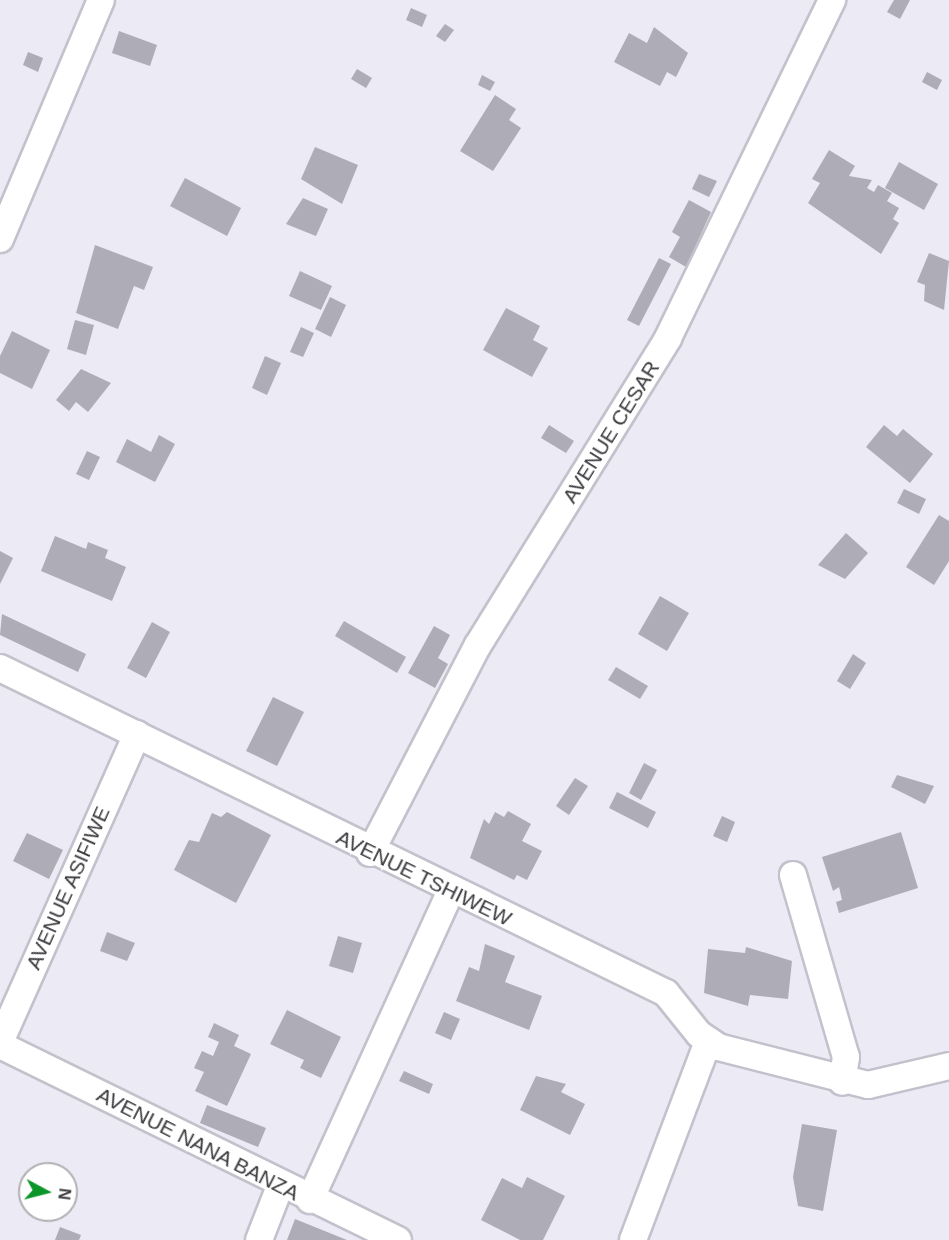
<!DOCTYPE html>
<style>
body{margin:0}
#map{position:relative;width:949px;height:1240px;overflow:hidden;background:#eceaf4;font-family:Arial,sans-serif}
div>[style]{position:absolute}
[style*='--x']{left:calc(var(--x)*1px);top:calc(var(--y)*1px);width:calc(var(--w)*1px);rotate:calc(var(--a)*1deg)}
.building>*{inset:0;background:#aeacb6}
.roads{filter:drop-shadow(2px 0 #c3c1cb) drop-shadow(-2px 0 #c3c1cb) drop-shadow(0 2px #c3c1cb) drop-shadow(0 -2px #c3c1cb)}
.street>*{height:26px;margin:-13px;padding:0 13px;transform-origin:13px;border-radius:13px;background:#fff}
span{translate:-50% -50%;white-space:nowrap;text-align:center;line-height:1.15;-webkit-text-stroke:4.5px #fff;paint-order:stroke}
.street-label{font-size:21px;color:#3b3a3e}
.north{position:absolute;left:18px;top:1162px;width:60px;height:60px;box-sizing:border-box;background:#fff;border:2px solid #b1b0b2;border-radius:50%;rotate:97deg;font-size:16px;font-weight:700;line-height:24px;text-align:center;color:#3b3a3e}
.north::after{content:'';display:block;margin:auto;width:21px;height:27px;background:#0c9529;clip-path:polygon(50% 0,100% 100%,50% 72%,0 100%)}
</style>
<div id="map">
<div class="building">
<i style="clip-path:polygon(894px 0,910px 0,900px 19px,887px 12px)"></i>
<i style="clip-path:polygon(411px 8px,427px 15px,422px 27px,406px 20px)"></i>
<i style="clip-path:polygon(445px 24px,454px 30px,445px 42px,436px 36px)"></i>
<i style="clip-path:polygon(654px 27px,688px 53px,676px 77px,667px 72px,660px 86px,614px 62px,629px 33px,647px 43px)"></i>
<i style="clip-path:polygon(119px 31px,157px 45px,150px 66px,112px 53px)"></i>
<i style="clip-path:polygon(28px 52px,43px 58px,38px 72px,23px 65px)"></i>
<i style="clip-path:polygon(357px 69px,372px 78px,366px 88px,351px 79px)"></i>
<i style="clip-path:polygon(927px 72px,942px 80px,937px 90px,922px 82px)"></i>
<i style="clip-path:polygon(482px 75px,495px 82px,490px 91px,478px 85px)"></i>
<i style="clip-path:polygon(495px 95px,516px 109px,509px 120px,521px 128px,493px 171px,460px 151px)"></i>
<i style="clip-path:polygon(315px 147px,358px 165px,342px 204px,301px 179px)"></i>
<i style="clip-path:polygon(829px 150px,855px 166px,849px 176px,872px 180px,867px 188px,874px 192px,878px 185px,892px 193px,887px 201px,899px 208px,893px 219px,899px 223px,881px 254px,808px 203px,820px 183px,812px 179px)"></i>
<i style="clip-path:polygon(899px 162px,938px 184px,924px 210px,885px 188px)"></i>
<i style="clip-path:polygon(699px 174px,717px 181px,709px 197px,692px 189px)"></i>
<i style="clip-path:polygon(185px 178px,241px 208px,227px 236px,170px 206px)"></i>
<i style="clip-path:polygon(303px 198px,328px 209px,316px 236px,286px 224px)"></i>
<i style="clip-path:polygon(689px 200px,711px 212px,686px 267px,669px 257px,680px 237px,672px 232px)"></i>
<i style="clip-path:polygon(95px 245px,153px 267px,144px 290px,134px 286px,118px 329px,76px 313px)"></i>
<i style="clip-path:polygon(929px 253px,949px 261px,944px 310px,924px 301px,925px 285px,917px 282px)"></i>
<i style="clip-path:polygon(659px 258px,671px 264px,639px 326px,627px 320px)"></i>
<i style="clip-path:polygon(300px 271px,332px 286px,321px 310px,289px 296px)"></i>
<i style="clip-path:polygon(330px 297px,346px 305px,331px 337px,315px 329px)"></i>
<i style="clip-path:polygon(506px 308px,540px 326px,533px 340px,548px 348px,532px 377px,483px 350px)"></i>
<i style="clip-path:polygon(75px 320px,94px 325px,86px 355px,67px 349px)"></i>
<i style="clip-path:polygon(301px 327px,314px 333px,303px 357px,290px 352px)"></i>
<i style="clip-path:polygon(12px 331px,50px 350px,32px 389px,0 373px,0 356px)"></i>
<i style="clip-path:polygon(265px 356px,281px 363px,267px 395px,252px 388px)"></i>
<i style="clip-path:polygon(81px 369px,111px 383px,88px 412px,76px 402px,69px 411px,56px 400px)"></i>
<i style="clip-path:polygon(549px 425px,574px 441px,566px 453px,541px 438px)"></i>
<i style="clip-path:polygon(884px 425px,897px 436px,903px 429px,933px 454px,910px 483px,866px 447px)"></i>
<i style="clip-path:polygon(159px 435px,175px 444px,155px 482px,116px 462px,127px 439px,151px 452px)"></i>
<i style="clip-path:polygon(87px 451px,100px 457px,89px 480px,76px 474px)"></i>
<i style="clip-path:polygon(904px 489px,926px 499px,919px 514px,897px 503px)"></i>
<i style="clip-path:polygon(939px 515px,949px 521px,949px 561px,934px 585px,906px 567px)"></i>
<i style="clip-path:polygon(846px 533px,868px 553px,845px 579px,818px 565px)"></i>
<i style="clip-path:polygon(55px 536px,86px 549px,88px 542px,108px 550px,105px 558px,126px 567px,112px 601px,41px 571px)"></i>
<i style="clip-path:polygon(0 551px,13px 558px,0 584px)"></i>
<i style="clip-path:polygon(660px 596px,689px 613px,667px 651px,638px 634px)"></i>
<i style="clip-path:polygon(2px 614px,86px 654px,78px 672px,0 635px)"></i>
<i style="clip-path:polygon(344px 621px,406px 657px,397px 673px,335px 636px)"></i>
<i style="clip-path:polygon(152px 622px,170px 632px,146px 678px,127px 668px)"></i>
<i style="clip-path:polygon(434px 626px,450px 635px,438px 658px,448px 664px,435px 688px,408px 673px)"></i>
<i style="clip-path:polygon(853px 654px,866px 663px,850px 689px,837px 681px)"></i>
<i style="clip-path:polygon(616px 667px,648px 686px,640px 699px,608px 680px)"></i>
<i style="clip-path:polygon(273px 697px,304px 712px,277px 766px,246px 751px)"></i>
<i style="clip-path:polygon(644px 763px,657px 770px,641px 800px,629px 793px)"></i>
<i style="clip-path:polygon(897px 775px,934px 786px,925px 804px,891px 787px)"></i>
<i style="clip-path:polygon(575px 778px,588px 786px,569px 815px,556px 806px)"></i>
<i style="clip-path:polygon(617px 792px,656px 812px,648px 828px,609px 808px)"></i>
<i style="clip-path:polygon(508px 811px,531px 824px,522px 841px,542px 851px,527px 880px,517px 875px,514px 880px,470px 858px,484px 819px,489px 824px,495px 812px,504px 817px)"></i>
<i style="clip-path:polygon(227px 812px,271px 835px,236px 903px,174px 870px,189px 840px,199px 842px,212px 813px,221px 817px)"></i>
<i style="clip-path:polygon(722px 816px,735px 822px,727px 842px,713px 836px)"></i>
<i style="clip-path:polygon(901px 832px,918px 888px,839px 913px,836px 902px,842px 900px,839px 887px,833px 891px,822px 857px)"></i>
<i style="clip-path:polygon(27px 833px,63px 850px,49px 879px,13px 861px)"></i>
<i style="clip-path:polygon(107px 932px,135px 943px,127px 961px,100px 951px)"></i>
<i style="clip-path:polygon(338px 936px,362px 943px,353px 973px,329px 966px)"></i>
<i style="clip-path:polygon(485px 944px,515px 956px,505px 982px,542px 996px,529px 1030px,456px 1001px,469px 967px,479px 971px)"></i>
<i style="clip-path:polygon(746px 947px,792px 961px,788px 999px,750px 995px,748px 1006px,704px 993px,708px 949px,745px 953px)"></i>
<i style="clip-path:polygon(287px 1010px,341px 1037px,321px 1078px,300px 1068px,304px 1060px,270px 1044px)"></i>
<i style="clip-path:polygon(444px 1012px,460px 1019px,451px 1040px,435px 1033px)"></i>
<i style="clip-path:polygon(214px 1023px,239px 1035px,234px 1046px,251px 1054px,227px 1106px,195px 1091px,204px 1072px,194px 1068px,202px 1051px,213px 1056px,219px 1042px,208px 1037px)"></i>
<i style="clip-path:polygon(404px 1071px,433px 1084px,429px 1094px,399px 1081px)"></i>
<i style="clip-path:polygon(536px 1076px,566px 1084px,561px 1092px,585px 1104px,570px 1135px,520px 1110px)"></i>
<i style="clip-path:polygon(207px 1105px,266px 1128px,258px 1147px,200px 1123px)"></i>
<i style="clip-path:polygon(802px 1124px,837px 1130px,823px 1211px,798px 1206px,793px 1177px)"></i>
<i style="clip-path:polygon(527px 1177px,565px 1196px,543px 1240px,520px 1240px,481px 1220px,502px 1178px,522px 1188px)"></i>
<i style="clip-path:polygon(295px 1219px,347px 1240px,287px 1240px)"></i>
<i style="clip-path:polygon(60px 1227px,81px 1235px,79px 1240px,55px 1240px)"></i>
</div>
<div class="roads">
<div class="street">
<i style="--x:0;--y:239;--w:259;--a:-67.1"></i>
<i style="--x:0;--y:668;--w:741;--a:26.01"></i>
<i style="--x:666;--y:993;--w:53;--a:51.2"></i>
<i style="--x:699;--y:1034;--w:23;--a:34"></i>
<i style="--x:718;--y:1047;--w:155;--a:14.2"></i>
<i style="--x:868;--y:1085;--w:83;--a:-13.2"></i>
<i style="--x:370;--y:853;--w:234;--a:-62.6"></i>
<i style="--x:478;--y:645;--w:361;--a:-58.2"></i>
<i style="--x:668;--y:338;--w:376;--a:-64.1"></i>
<i style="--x:793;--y:875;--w:190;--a:73.8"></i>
<i style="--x:846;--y:1057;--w:25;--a:99"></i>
<i style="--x:0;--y:1042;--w:337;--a:-66"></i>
<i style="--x:0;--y:1045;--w:443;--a:26.1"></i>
<i style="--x:310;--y:1200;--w:342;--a:-65.5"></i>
<i style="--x:259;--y:1240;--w:58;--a:-68.7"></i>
<i style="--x:633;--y:1240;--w:213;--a:-69.3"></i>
</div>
</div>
<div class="street-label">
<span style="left:611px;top:432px;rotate:-58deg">AVENUE CESAR</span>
<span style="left:424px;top:878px;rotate:26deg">AVENUE TSHIWEW</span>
<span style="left:68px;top:888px;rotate:-66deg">AVENUE ASIFIWE</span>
<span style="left:198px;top:1144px;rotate:27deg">AVENUE NANA BANZA</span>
</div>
<div class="north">N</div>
</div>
